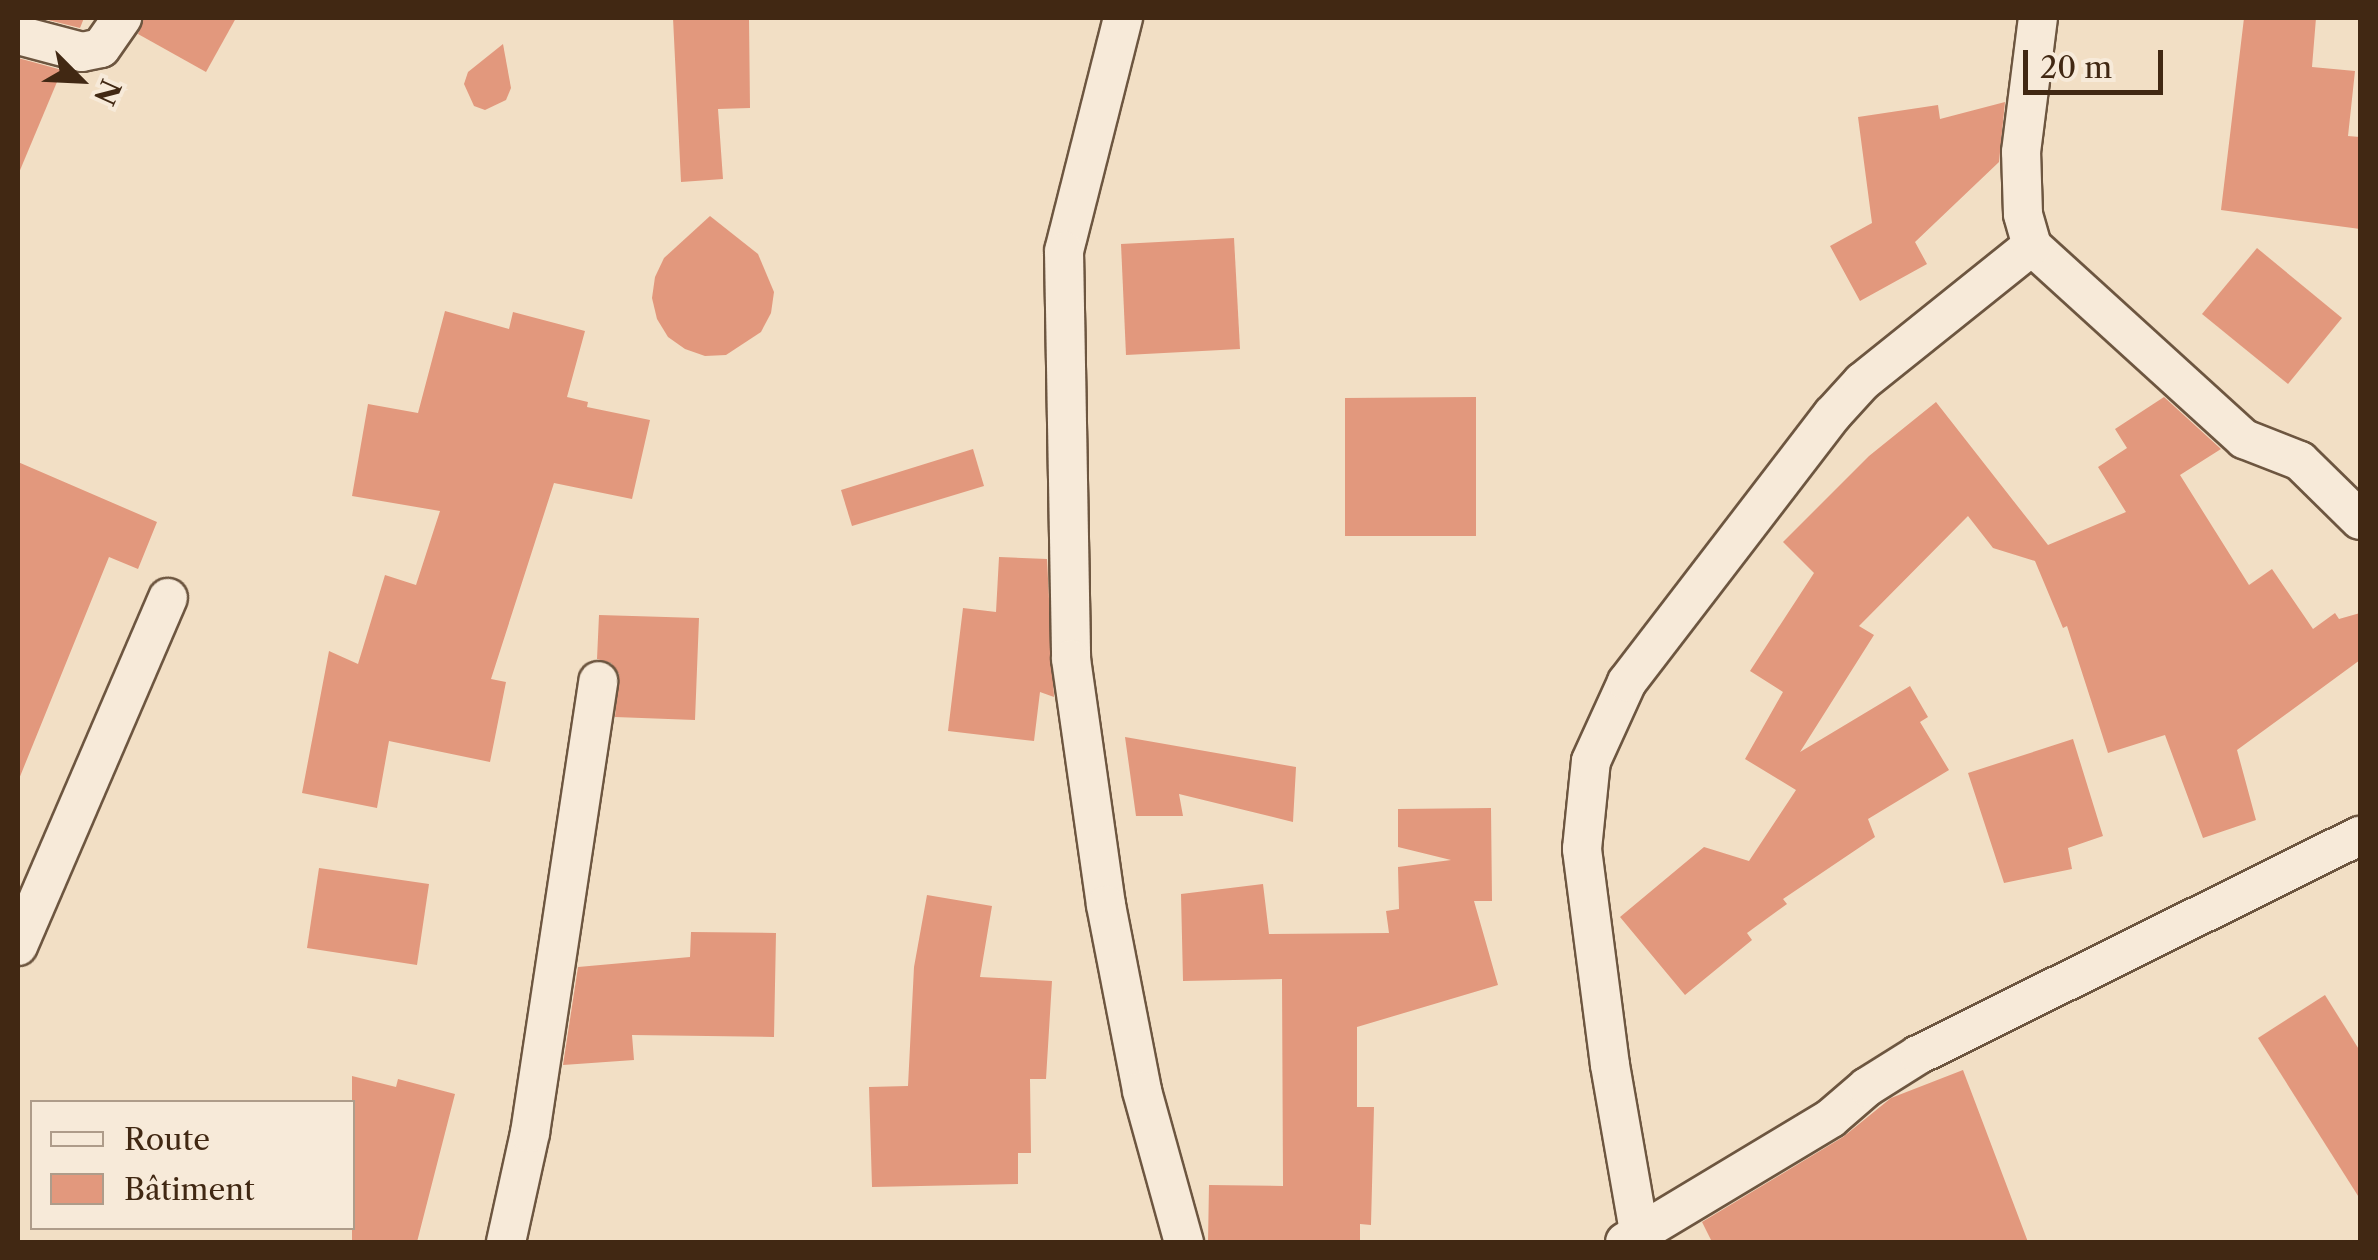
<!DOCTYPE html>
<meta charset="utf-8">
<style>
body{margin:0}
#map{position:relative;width:2378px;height:1260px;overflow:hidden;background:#f2dfc5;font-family:"Libre Caslon Text",serif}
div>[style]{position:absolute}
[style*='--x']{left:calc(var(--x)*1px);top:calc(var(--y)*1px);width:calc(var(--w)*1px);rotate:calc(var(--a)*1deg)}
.building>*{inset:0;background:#e2987d}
.roads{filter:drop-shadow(2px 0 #6d5640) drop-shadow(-2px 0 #6d5640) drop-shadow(0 2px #6d5640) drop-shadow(0 -2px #6d5640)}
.minor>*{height:38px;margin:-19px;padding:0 19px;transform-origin:19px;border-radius:19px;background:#f7ead9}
span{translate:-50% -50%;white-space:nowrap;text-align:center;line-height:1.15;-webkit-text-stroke:10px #f7ead9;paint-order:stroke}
.frame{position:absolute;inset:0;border:20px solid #412813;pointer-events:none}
.legend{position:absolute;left:30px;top:1100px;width:325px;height:130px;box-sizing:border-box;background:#f7ead9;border:2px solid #ae9c8a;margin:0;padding:12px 18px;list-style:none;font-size:30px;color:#412813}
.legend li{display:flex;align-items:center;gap:20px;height:50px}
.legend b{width:50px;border:2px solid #ae9c8a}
.north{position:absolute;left:30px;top:30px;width:100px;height:100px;-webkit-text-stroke:8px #f7ead9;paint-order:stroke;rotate:114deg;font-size:28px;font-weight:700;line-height:40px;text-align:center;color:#412813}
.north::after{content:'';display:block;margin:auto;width:35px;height:45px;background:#412813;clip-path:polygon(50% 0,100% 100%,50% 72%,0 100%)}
.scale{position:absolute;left:2023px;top:50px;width:140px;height:45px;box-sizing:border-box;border:5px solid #412813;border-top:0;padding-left:12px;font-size:30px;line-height:35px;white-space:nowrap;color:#412813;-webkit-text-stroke:8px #f7ead9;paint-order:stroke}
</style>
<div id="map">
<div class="building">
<i style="clip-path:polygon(40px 18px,84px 18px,80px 28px)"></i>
<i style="clip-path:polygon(144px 18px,236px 18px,206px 72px,138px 34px)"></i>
<i style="clip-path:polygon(673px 18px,749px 18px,750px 108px,718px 109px,723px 179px,681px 182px)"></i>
<i style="clip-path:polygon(2244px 18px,2316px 18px,2312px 67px,2355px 71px,2348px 136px,2360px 137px,2360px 229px,2221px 210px)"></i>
<i style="clip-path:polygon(503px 44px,511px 88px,506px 100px,485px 110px,474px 106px,464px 84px,468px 72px)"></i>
<i style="clip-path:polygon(18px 58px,62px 70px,18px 175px)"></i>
<i style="clip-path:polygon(2005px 102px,1999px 162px,1915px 242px,1927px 264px,1860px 301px,1830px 246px,1872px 223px,1858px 117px,1938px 105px,1940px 119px)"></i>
<i style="clip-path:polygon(710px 216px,758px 254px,774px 292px,771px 313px,761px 332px,726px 355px,705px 356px,685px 349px,668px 337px,657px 319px,652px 298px,655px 277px,664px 258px)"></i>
<i style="clip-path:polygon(1234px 238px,1240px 349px,1126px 355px,1121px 244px)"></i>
<i style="clip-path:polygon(2257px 248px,2342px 318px,2288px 384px,2202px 314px)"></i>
<i style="clip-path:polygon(445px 311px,509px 329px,513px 312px,585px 331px,567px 397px,588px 402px,587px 407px,650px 420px,632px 499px,554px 483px,491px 679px,506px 682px,490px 762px,389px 741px,377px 808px,302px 793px,329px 651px,358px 664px,385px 575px,416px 585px,440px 511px,352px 496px,368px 404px,418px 413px)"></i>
<i style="clip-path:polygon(1476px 397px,1476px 536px,1345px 536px,1345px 398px)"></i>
<i style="clip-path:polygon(2164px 397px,2221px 449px,2180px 475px,2249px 585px,2272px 569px,2313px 629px,2335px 613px,2339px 619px,2360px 613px,2360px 660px,2237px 750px,2256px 820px,2203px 838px,2165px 735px,2108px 753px,2067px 626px,2063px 628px,2035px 561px,1993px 548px,1968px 516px,1859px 626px,1874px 635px,1800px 752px,1910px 686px,1928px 717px,1920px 722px,1949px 770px,1868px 819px,1875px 837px,1783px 899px,1787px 904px,1747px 933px,1752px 940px,1685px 995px,1620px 917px,1704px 847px,1749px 861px,1796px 790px,1745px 759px,1783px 692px,1750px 671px,1814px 573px,1783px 542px,1869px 456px,1936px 402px,2048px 545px,2126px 512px,2098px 467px,2127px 448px,2115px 429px)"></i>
<i style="clip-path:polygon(973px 449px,984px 486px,852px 526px,841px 490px)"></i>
<i style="clip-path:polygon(18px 462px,157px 522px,138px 569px,109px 557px,19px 779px)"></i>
<i style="clip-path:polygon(999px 557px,1047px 559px,1054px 697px,1040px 692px,1034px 741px,948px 731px,963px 608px,996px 612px)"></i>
<i style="clip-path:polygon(599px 615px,699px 618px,695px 720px,615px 717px,619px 674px,611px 663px,597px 659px)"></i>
<i style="clip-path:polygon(1125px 737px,1296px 767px,1293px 822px,1179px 794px,1183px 816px,1136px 816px)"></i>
<i style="clip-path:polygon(2073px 739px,2103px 836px,2068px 848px,2072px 869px,2004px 883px,1968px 773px)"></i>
<i style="clip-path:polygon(1491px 808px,1492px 901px,1474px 901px,1498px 985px,1357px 1027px,1357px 1107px,1374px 1107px,1371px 1225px,1360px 1224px,1360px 1242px,1208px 1242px,1209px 1185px,1283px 1186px,1282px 979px,1183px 981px,1181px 894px,1263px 884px,1269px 934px,1389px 933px,1386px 911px,1399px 909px,1398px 867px,1451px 860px,1398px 847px,1398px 809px)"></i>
<i style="clip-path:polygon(319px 868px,429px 884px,417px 965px,307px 948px)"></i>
<i style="clip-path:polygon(927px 895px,992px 906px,980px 977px,1052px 981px,1046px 1079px,1030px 1079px,1031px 1153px,1018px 1153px,1018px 1184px,872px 1187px,869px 1087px,908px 1086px,914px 967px)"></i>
<i style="clip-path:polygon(691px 932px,776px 933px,774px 1037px,632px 1035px,634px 1060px,563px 1065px,578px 967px,690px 957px)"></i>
<i style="clip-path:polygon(2325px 995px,2360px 1051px,2360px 1199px,2258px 1038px)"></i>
<i style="clip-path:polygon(1963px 1070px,2028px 1242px,1712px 1242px,1702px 1222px,1843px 1137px,1891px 1098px)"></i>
<i style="clip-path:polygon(352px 1076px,396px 1087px,398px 1079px,455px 1094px,417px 1242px,352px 1242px)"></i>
</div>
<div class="roads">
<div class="minor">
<i style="--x:1123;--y:18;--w:240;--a:104.2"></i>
<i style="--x:1064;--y:251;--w:408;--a:89"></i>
<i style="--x:1071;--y:659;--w:248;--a:81.9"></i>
<i style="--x:1106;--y:905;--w:189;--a:79"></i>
<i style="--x:1142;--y:1091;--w:157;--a:74.5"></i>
<i style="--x:18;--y:35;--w:66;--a:14.9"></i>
<i style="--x:82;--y:52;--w:19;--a:-12"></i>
<i style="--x:101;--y:48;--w:37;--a:-55"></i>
<i style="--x:2032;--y:246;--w:287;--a:42.3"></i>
<i style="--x:2244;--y:439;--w:60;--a:21.4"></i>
<i style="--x:2300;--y:461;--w:84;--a:44.5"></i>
<i style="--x:18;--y:946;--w:379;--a:-66.7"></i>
<i style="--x:1640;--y:1237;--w:175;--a:-99.9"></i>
<i style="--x:1610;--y:1065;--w:218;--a:-97.4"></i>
<i style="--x:1582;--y:849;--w:88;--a:-84.2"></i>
<i style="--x:1591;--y:761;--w:87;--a:-65.5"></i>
<i style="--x:1627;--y:682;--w:337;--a:-52.5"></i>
<i style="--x:1832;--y:415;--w:45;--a:-47.7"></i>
<i style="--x:1862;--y:382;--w:218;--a:-38.7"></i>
<i style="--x:2032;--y:246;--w:33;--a:-106"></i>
<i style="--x:2023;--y:214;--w:62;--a:-91.8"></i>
<i style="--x:2021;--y:152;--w:135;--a:-82.8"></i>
<i style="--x:506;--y:1242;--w:112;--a:-77.6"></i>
<i style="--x:530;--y:1133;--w:457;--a:-81.4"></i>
<i style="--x:1625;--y:1242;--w:240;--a:-31"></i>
<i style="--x:1831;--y:1118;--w:48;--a:-40.7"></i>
<i style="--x:1867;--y:1087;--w:60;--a:-32.1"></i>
<i style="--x:1918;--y:1055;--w:493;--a:-26.4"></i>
</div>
</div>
<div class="frame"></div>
<ul class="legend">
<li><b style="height:12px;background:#f7ead9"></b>Route</li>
<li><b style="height:28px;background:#e2987d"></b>Bâtiment</li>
</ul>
<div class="north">N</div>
<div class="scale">20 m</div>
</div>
